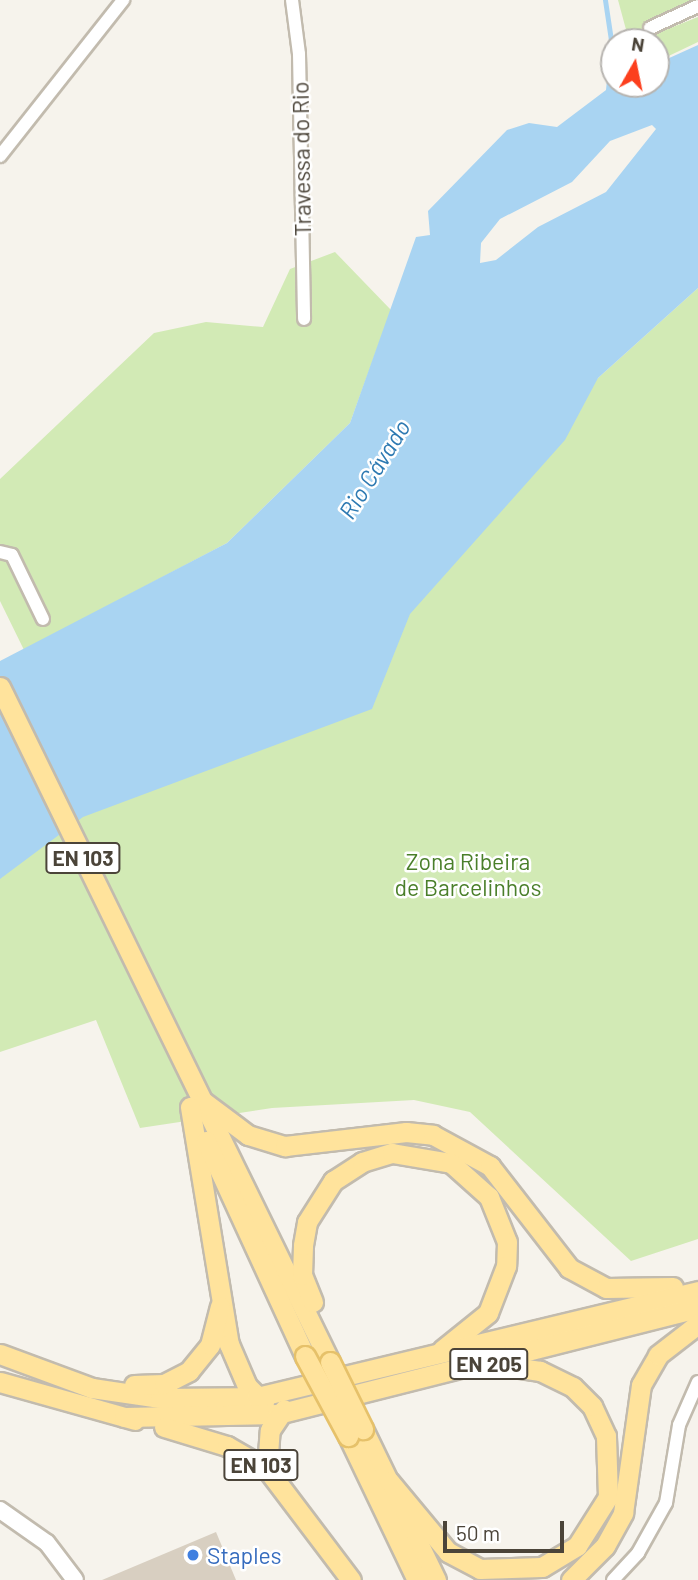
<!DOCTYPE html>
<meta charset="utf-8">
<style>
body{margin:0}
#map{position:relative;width:698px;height:1580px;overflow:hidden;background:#f6f3ec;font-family:Barlow,sans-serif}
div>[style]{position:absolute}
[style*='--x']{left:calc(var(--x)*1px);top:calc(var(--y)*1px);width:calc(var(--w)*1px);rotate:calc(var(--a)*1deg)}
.green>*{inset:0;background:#d2eab5}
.water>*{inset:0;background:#a9d4f2}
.stream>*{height:5px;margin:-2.5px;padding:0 2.5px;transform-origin:2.5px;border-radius:2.5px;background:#a9d4f2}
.building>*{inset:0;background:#d8cfc1}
.roads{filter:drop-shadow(2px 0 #c2bbae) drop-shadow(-2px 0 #c2bbae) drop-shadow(0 2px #c2bbae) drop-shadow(0 -2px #c2bbae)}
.minor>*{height:12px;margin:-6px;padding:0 6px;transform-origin:6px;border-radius:6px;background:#fff}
.tertiary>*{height:16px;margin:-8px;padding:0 8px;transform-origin:8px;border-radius:8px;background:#fff}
.primary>*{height:19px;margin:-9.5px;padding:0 9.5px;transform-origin:9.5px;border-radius:9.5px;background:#ffe39c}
.bridges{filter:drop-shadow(2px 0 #e6c16a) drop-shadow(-2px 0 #e6c16a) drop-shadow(0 2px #e6c16a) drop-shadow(0 -2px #e6c16a)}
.primary-bridge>*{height:19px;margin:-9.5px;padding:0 9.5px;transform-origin:9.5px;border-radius:9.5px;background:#ffe39c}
.dots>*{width:19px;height:19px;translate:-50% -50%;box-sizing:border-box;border:4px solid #fff;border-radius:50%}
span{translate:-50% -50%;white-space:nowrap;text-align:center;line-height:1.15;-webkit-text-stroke:5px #fff;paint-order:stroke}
.shield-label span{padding:2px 5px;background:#fff;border:2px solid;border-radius:5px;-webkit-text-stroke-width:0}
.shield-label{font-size:21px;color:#4b4439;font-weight:700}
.street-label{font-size:23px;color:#4b4439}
.park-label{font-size:23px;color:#4a7f2a}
.shop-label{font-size:23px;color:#366cbe}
.left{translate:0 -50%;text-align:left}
.water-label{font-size:24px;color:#2e7ab2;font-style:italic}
.north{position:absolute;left:600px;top:28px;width:70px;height:70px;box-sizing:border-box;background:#fff;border:2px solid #b7b4b0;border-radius:50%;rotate:9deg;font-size:19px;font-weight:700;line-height:28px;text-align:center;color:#4b4439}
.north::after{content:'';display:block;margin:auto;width:24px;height:32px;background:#fc3f1d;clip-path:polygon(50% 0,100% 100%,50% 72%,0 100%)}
.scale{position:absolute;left:443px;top:1521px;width:121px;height:32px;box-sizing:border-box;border:4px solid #4b4439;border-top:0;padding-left:9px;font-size:21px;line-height:24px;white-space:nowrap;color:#4b4439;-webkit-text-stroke:5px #fff;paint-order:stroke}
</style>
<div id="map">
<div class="green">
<i style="clip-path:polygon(618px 0,698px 0,698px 7px,628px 37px)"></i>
<i style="clip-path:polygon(698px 17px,698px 42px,656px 62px,656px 42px,635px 42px)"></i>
<i style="clip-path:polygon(335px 252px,391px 310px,350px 423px,227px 543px,24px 650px,0 601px,0 479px,154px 333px,206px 322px,263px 327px,290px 269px)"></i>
<i style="clip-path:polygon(698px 288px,698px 1239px,631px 1261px,470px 1112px,414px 1100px,272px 1108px,140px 1128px,96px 1020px,0 1052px,0 849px,598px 378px)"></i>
</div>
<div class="water">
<i style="clip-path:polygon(evenodd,698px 45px,698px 288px,598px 378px,565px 440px,410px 614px,372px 709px,83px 817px,0 879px,0 661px,227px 543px,350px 423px,416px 237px,430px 235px,428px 211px,507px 130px,529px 123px,557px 127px,614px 84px,656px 84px,656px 64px,698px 45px,652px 125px,656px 129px,606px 192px,538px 227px,496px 260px,480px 263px,481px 243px,500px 219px,572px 182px,610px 141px,652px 125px)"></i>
</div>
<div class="stream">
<i style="--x:605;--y:0;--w:48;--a:81.5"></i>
<i style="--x:612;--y:47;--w:43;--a:95.3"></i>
</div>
<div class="building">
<i style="clip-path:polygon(216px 1532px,236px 1580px,102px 1580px)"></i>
</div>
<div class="roads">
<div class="minor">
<i style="--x:292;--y:0;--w:54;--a:82.6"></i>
<i style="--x:299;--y:54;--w:265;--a:88.9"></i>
<i style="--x:650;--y:28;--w:53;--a:-24.6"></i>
<i style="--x:0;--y:156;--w:199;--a:-51.7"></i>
<i style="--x:0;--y:552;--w:12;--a:14"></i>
<i style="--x:12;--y:555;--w:71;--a:64.2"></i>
<i style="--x:613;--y:1580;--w:37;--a:-47"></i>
<i style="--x:638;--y:1553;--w:57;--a:-60.8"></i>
<i style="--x:666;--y:1503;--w:79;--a:-80.5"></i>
<i style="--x:679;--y:1425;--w:47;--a:-66.2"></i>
</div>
<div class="tertiary">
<i style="--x:0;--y:1510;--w:57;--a:35.1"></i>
<i style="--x:47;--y:1543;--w:46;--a:52.9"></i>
</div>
<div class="primary">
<i style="--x:0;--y:687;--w:751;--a:63.95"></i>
<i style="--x:204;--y:1102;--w:55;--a:36.9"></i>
<i style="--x:248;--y:1135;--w:39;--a:17"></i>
<i style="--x:285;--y:1146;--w:122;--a:-6.6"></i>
<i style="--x:406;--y:1132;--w:27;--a:6"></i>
<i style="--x:433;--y:1135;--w:65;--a:28.5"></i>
<i style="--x:490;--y:1166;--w:129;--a:52.2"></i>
<i style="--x:569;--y:1268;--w:42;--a:28.4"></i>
<i style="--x:606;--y:1288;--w:67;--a:-0.9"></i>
<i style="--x:190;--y:1107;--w:240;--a:80.7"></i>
<i style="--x:229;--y:1344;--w:46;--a:66.8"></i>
<i style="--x:247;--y:1386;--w:24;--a:45"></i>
<i style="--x:206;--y:1141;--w:237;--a:65.3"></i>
<i style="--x:313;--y:1302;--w:29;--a:-112"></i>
<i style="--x:302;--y:1275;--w:30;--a:-88"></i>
<i style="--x:303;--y:1245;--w:23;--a:-80"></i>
<i style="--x:307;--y:1222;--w:49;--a:-57.6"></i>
<i style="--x:333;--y:1181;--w:35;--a:-33"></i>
<i style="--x:362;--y:1162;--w:31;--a:-17"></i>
<i style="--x:392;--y:1153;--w:60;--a:9.6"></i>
<i style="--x:451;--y:1163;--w:51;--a:41.8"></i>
<i style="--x:489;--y:1197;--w:48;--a:68.2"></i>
<i style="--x:507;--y:1242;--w:24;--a:92"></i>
<i style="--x:506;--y:1266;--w:50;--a:111"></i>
<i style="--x:488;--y:1313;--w:59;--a:141.2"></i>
<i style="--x:0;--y:1354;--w:98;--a:20.3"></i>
<i style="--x:92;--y:1388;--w:69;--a:8.4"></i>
<i style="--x:160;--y:1398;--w:97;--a:-0.6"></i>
<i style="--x:257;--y:1397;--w:454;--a:-13.5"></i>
<i style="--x:0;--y:1382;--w:140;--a:15.7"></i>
<i style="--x:134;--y:1385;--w:30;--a:-2"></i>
<i style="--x:164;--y:1384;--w:28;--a:-27"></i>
<i style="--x:189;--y:1371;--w:33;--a:-51"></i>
<i style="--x:210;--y:1345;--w:40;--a:-75.6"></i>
<i style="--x:124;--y:1417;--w:154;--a:-1.1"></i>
<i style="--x:278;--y:1414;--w:433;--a:-14.2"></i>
<i style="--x:164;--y:1427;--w:66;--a:16.8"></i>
<i style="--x:227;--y:1446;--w:46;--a:29.9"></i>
<i style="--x:267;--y:1469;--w:139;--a:52.9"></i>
<i style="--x:363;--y:1429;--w:168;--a:64.2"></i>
<i style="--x:348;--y:1436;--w:160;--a:64.4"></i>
<i style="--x:267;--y:1469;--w:39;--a:-86"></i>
<i style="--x:270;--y:1430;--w:25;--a:-56"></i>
<i style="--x:389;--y:1481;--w:92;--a:50.3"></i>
<i style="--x:448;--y:1552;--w:36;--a:28"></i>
<i style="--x:480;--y:1569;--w:62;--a:-1.8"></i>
<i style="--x:542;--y:1567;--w:41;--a:-31"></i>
<i style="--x:577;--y:1546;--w:58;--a:-57.7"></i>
<i style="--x:608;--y:1497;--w:61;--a:-91.9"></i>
<i style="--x:606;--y:1436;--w:33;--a:-115"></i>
<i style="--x:592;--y:1406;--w:27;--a:-135"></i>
<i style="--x:573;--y:1387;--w:37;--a:-154"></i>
<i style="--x:540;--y:1371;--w:40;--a:-171.5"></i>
<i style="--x:571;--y:1580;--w:48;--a:-45"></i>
<i style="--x:605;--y:1546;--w:38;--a:-61"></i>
<i style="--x:623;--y:1513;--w:129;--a:-82"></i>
<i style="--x:641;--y:1385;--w:34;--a:-60"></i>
<i style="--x:658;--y:1355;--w:51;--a:-37.8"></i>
</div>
</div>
<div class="bridges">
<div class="primary-bridge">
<i style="--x:305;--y:1356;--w:91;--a:61.7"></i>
<i style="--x:330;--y:1362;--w:75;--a:63.8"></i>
</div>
</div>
<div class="dots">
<i style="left:193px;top:1555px;background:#3f7fe0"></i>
</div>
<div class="shield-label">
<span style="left:83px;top:858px">EN 103</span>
<span style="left:489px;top:1364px">EN 205</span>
<span style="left:261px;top:1465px">EN 103</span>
</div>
<div class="street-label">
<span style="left:301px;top:159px;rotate:-91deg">Travessa do Rio</span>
</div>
<div class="park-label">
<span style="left:468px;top:874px">Zona Ribeira<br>de Barcelinhos</span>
</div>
<div class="shop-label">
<span class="left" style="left:207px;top:1555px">Staples</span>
</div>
<div class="water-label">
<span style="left:374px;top:469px;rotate:-58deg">Rio Cávado</span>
</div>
<div class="north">N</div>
<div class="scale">50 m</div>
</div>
